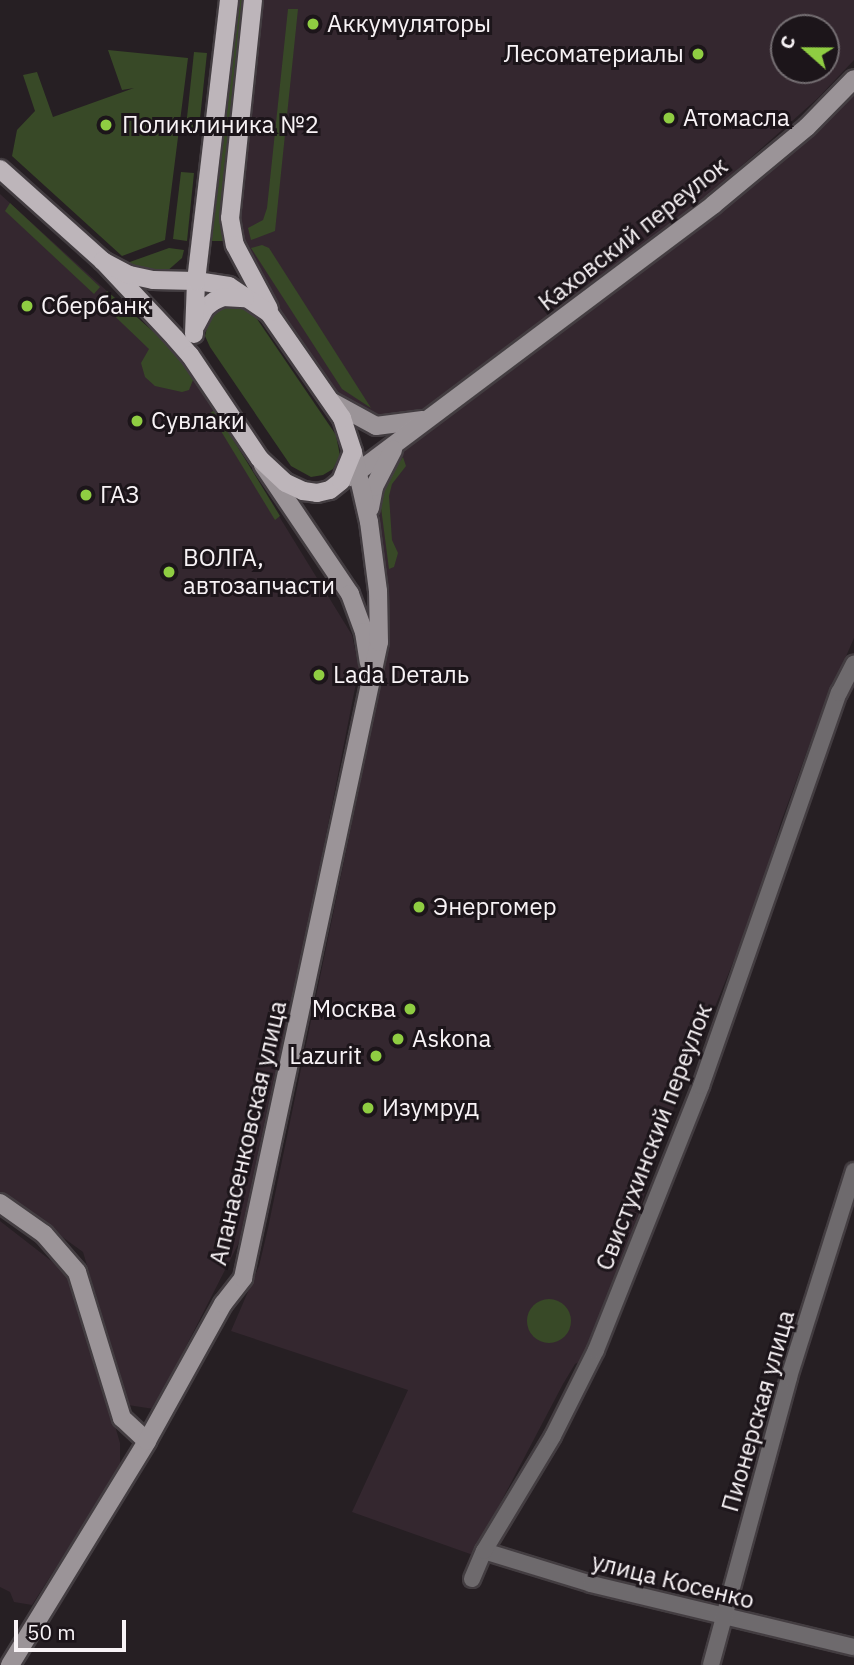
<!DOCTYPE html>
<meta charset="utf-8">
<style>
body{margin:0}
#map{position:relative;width:854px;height:1665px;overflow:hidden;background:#261f23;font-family:"IBM Plex Sans",sans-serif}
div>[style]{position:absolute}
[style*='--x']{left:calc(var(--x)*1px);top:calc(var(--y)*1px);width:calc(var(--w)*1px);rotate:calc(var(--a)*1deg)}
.built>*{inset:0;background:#34272f}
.green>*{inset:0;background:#384927}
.round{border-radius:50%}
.roads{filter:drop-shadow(2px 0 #433d41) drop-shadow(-2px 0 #433d41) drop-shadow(0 2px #433d41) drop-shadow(0 -2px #433d41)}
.street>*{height:16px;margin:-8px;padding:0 8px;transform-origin:8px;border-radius:8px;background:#6e6a6d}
.secondary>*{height:18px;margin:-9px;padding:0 9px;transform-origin:9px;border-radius:9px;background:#9b9498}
.primary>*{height:18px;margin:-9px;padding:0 9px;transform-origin:9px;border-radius:9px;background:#bdb5ba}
.dots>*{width:19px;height:19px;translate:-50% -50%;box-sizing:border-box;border:4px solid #1c151a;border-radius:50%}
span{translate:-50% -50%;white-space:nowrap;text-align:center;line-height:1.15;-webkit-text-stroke:6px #1c151a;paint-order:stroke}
.poi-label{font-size:24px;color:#f8f3f6}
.left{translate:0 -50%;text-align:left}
.right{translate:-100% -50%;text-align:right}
.street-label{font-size:24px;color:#f8f3f6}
.north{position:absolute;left:770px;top:14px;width:70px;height:70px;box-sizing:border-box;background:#1c151a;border:2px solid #746e72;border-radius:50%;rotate:291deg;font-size:19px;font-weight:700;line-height:28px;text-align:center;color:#f8f3f6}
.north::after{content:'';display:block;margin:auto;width:24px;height:32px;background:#8fcd42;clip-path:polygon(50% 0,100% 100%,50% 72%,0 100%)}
.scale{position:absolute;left:14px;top:1620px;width:112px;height:32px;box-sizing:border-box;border:4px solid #f8f3f6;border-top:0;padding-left:9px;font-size:21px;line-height:24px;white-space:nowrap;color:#f8f3f6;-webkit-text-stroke:5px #1c151a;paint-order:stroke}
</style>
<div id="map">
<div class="built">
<i style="clip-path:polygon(evenodd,260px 0,854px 0,854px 60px,818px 98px,694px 208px,429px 410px,403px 418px,377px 419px,334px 394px,284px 318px,242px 242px,237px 223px,260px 0,784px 28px,826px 28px,826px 70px,784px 70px,784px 28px)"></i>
<i style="clip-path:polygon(854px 95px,854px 638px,820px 716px,781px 822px,755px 908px,662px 1138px,635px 1225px,583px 1360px,575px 1364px,563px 1384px,473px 1555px,352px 1512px,408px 1390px,231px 1331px,259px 1266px,268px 1228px,389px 644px,378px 499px,401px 451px,709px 222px,814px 136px)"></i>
<i style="clip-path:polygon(0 194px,183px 360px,352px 635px,359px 668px,250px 1221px,154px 1409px,128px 1405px,83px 1252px,0 1192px)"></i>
<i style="clip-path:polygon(0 1221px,72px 1277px,120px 1443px,120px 1467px,32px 1605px,14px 1602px,10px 1592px,0 1587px)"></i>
</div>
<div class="green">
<i style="clip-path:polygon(238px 0,246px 0,220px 223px,224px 241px,210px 241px)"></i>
<i style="clip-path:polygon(288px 9px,298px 9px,275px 231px,251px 240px,248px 228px,263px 220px,267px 208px)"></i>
<i style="clip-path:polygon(108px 50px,188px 58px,165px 240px,122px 256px,12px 156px,17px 130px,35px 111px,23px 75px,37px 72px,53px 117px,134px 88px,122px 90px)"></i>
<i style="clip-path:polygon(194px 52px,207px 53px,199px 128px,186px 127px)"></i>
<i style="clip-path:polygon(181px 172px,194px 173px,187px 241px,173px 239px)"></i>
<i style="clip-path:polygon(10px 203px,100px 287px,94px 294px,5px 211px)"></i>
<i style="clip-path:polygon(262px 245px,269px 248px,371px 408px,342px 389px,251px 248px)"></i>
<i style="clip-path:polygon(169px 248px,184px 250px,182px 258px,166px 272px,145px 272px,127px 263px)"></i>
<i style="clip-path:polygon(107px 291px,172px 348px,193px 380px,189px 390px,182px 392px,155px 386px,145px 377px,141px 363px,149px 349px,100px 302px)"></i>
<i style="clip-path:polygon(236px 303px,255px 316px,336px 435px,340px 456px,333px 469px,323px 475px,311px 477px,291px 466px,210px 347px,205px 336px,210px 315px,217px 308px)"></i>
<i style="clip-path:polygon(215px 410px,280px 516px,275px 520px,210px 413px)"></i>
<i style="clip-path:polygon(403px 457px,406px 466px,392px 484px,389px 496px,392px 540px,398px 553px,394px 567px,389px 569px,380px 500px,383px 485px)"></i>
<i class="round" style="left:527px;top:1299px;width:44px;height:44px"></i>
</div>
<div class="roads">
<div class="street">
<i style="--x:484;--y:1551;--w:112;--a:17.1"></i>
<i style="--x:591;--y:1584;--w:270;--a:13.5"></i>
<i style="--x:472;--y:1579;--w:30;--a:-67"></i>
<i style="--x:484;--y:1551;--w:134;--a:-59"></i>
<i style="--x:553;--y:1436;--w:96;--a:-63.4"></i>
<i style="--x:596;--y:1350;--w:284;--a:-68.3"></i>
<i style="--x:701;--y:1086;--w:417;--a:-70.7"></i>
<i style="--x:839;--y:693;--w:33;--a:-63"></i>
<i style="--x:711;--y:1665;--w:298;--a:-74.8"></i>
<i style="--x:789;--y:1377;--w:216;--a:-72.5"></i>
</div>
<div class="secondary">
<i style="--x:332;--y:402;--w:50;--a:28.6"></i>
<i style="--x:376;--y:426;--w:47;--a:-7.3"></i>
<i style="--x:263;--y:465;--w:156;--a:56"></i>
<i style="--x:350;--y:594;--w:40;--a:69.8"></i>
<i style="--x:364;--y:632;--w:31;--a:81"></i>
<i style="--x:351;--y:477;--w:453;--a:-36.9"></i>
<i style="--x:713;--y:205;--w:122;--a:-39.7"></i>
<i style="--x:807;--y:127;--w:67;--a:-45.6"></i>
<i style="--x:370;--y:508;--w:21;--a:-79"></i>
<i style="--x:374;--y:487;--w:42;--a:-62.8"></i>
<i style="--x:0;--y:1203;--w:54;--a:35.2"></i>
<i style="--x:44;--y:1234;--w:50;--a:49"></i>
<i style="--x:77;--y:1272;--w:153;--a:72.9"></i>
<i style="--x:122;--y:1418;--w:34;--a:43"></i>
<i style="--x:10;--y:1665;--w:263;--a:-58.5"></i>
<i style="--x:147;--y:1441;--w:157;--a:-61"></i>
<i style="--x:223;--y:1304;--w:33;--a:-52"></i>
<i style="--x:243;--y:1278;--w:650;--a:-77.93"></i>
<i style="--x:379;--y:642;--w:51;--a:-91.1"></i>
<i style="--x:378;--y:591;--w:70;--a:-97.4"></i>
<i style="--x:369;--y:522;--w:72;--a:-102.9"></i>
</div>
<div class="primary">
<i style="--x:253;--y:0;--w:219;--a:96"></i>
<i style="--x:230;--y:218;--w:27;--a:80"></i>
<i style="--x:235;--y:245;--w:72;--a:62"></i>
<i style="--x:0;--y:169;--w:138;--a:41.8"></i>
<i style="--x:103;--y:261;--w:105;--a:46.9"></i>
<i style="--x:175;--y:338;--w:23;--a:49"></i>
<i style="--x:190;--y:355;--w:125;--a:56.1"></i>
<i style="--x:260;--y:459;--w:35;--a:43"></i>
<i style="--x:286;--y:483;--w:19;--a:25"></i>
<i style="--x:303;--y:491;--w:14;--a:8"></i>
<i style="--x:317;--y:493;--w:13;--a:-13"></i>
<i style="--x:330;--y:490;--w:14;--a:-39"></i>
<i style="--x:341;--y:481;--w:31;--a:-68"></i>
<i style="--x:353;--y:452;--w:36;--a:-108"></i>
<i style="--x:342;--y:418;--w:128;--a:-124.8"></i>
<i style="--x:269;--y:313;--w:48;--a:-146"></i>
<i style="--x:229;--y:286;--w:33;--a:-171"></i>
<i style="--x:196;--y:281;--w:43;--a:-178.7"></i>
<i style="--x:153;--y:280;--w:25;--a:-168"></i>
<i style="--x:129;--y:275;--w:30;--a:-152"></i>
<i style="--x:196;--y:325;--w:19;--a:-62"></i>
<i style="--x:205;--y:308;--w:11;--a:-38"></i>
<i style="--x:214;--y:301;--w:10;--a:-24"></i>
<i style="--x:223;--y:297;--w:22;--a:3"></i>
<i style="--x:194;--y:334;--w:53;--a:-87.8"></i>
<i style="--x:196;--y:281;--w:283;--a:-83.3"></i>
</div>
</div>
<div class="dots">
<i style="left:313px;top:24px;background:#8fcd42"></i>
<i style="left:698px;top:54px;background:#8fcd42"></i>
<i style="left:669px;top:118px;background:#8fcd42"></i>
<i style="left:106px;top:125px;background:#8fcd42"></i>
<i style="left:27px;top:306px;background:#8fcd42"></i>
<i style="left:137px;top:421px;background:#8fcd42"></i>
<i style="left:86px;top:495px;background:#8fcd42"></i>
<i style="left:169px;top:572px;background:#8fcd42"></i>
<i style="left:319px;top:675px;background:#8fcd42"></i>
<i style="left:419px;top:907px;background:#8fcd42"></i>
<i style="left:410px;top:1009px;background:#8fcd42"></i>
<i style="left:398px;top:1039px;background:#8fcd42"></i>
<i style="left:376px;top:1056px;background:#8fcd42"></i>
<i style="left:368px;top:1108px;background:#8fcd42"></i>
</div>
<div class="poi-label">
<span class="left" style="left:327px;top:24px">Аккумуляторы</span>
<span class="right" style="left:684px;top:54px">Лесоматериалы</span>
<span class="left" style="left:683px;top:118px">Атомасла</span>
<span class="left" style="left:122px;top:125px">Поликлиника №2</span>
<span class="left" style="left:41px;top:306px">Сбербанк</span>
<span class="left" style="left:151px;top:421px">Сувлаки</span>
<span class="left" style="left:100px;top:495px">ГАЗ</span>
<span class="left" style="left:183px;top:572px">ВОЛГА,<br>автозапчасти</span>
<span class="left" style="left:333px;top:675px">Lada Dеталь</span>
<span class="left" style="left:433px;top:907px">Энергомер</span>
<span class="right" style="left:396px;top:1009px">Москва</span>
<span class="left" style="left:412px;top:1039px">Askona</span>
<span class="right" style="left:362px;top:1056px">Lazurit</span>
<span class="left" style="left:382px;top:1108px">Изумруд</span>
</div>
<div class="street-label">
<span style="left:633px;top:234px;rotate:-38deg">Каховский переулок</span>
<span style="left:248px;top:1133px;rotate:-77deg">Апанасенковская улица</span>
<span style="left:654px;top:1137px;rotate:-69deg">Свистухинский переулок</span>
<span style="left:758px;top:1411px;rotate:-74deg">Пионерская улица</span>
<span style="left:673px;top:1581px;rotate:14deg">улица Косенко</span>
</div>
<div class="north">С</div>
<div class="scale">50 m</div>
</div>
